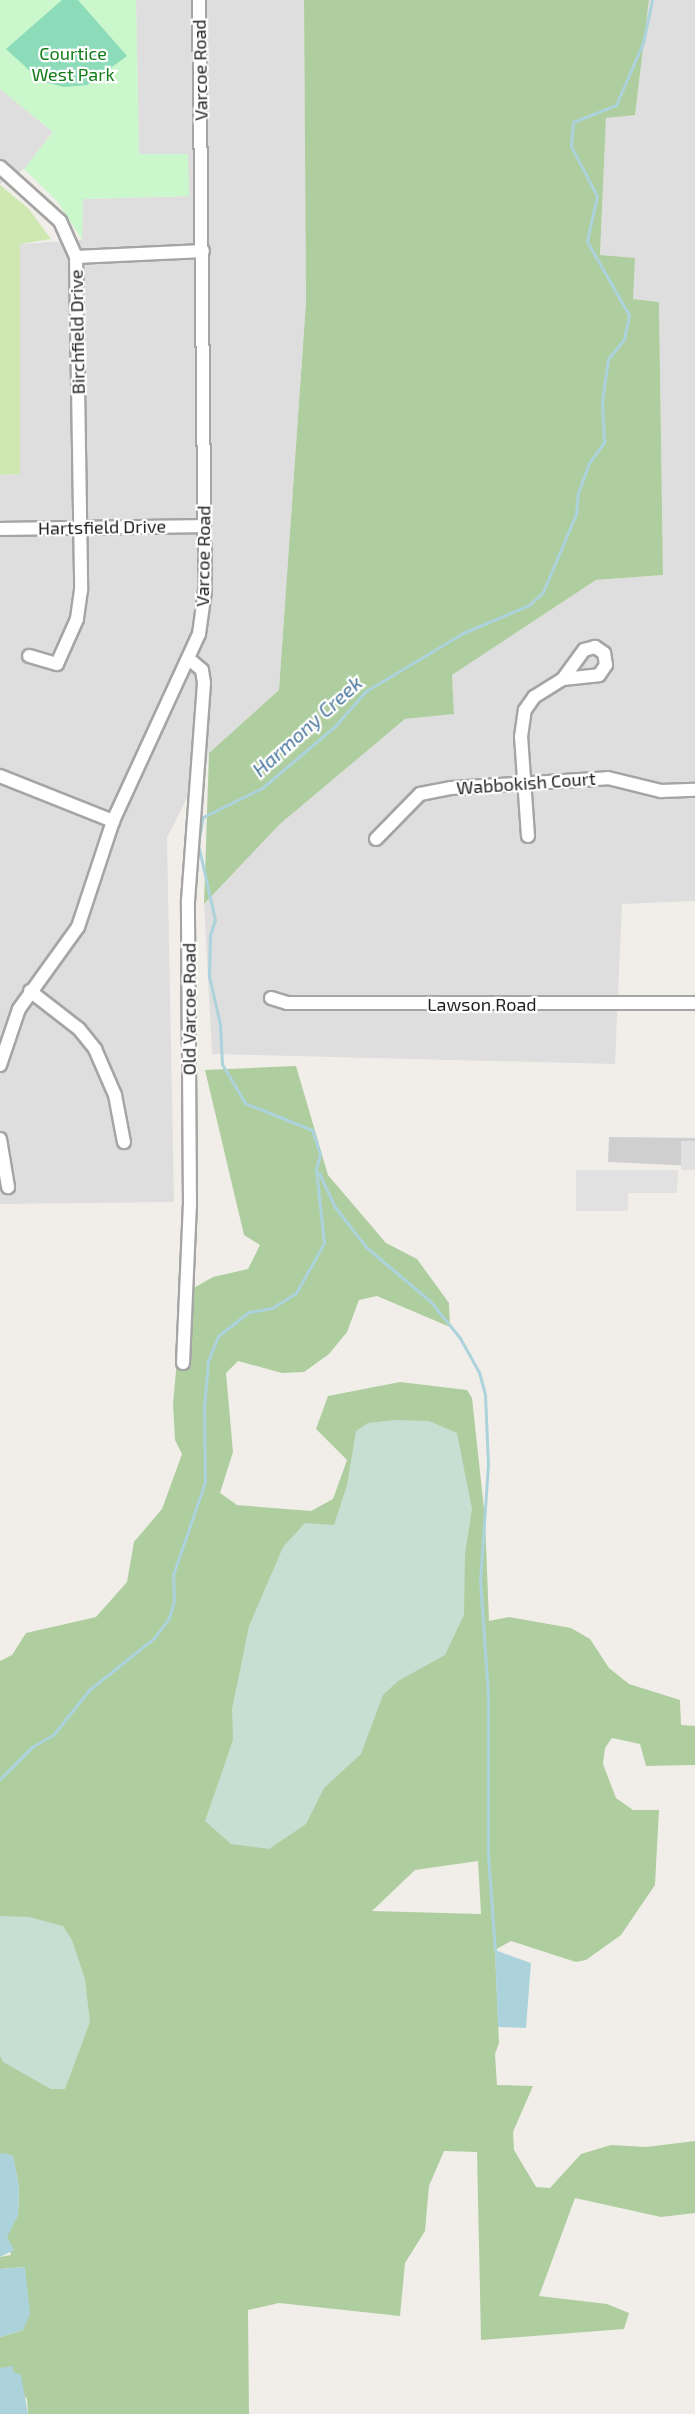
<!DOCTYPE html>
<style>
body{margin:0}
#map{position:relative;width:695px;height:2414px;overflow:hidden;background:#f1eee9;font-family:"Exo 2",sans-serif}
div>[style]{position:absolute}
[style*='--x']{left:calc(var(--x)*1px);top:calc(var(--y)*1px);width:calc(var(--w)*1px);rotate:calc(var(--a)*1deg)}
.residential>*{inset:0;background:#dfdede}
.religious>*{inset:0;background:#cfcfcf}
.grass>*{inset:0;background:#cfe8b2}
.forest>*{inset:0;background:#afcea0}
.wetland>*{inset:0;background:#c7ded2}
.park>*{inset:0;background:#caf7cb}
.pitch>*{inset:0;background:#8cdbb9}
.parking>*{inset:0;background:#e1e1e1}
.water>*{inset:0;background:#acd3dc}
.stream>*{height:3px;margin:-1.5px;padding:0 1.5px;transform-origin:1.5px;border-radius:1.5px;background:#acd3dc}
.roads{filter:drop-shadow(2px 0 #a5a5a5) drop-shadow(-2px 0 #a5a5a5) drop-shadow(0 2px #a5a5a5) drop-shadow(0 -2px #a5a5a5)}
.minor>*{height:12px;margin:-6px;padding:0 6px;transform-origin:6px;border-radius:6px;background:#fff}
span{translate:-50% -50%;white-space:nowrap;text-align:center;line-height:1.15;-webkit-text-stroke:4.5px #fff;paint-order:stroke}
.park-label{font-size:18px;color:#127c17}
.street-label{font-size:18px;color:#212121}
.water-label{font-size:20px;color:#4c789d;font-style:italic}
</style>
<div id="map">
<div class="residential">
<i style="clip-path:polygon(136px 0,304px 0,306px 302px,279px 690px,209px 753px,167px 838px,174px 1202px,0 1204px,0 475px,20px 474px,20px 244px,82px 240px,83px 199px,189px 196px,139px 154px)"></i>
<i style="clip-path:polygon(649px 0,695px 0,695px 901px,622px 904px,615px 1064px,212px 1054px,204px 904px,280px 824px,405px 719px,454px 714px,452px 675px,596px 580px,663px 575px,659px 302px,633px 299px,600px 255px,606px 117px,635px 115px)"></i>
<i style="clip-path:polygon(0 89px,53px 132px,24px 169px,0 184px)"></i>
</div>
<div class="religious">
<i style="clip-path:polygon(609px 1137px,695px 1138px,695px 1166px,608px 1162px)"></i>
</div>
<div class="grass">
<i style="clip-path:polygon(0 185px,28px 208px,51px 239px,20px 244px,20px 474px,0 475px)"></i>
</div>
<div class="forest">
<i style="clip-path:polygon(304px 0,649px 0,635px 115px,606px 118px,600px 255px,635px 258px,633px 299px,659px 302px,663px 575px,596px 580px,452px 675px,454px 714px,405px 719px,280px 824px,204px 904px,209px 753px,279px 690px,306px 302px)"></i>
<i style="clip-path:polygon(evenodd,296px 1066px,328px 1175px,386px 1243px,417px 1259px,449px 1303px,450px 1327px,377px 1296px,359px 1300px,347px 1332px,329px 1354px,304px 1372px,282px 1373px,238px 1361px,226px 1373px,233px 1452px,220px 1493px,237px 1505px,311px 1511px,333px 1499px,347px 1460px,316px 1429px,328px 1396px,400px 1382px,467px 1390px,472px 1398px,485px 1518px,489px 1621px,509px 1617px,571px 1628px,590px 1639px,609px 1668px,629px 1684px,680px 1700px,681px 1725px,695px 1726px,695px 1765px,646px 1766px,640px 1744px,612px 1738px,605px 1748px,603px 1764px,616px 1798px,633px 1810px,659px 1810px,655px 1885px,621px 1935px,586px 1960px,576px 1962px,511px 1941px,495px 1950px,499px 2043px,495px 2054px,497px 2085px,533px 2086px,513px 2132px,514px 2150px,536px 2187px,550px 2188px,581px 2154px,611px 2145px,646px 2147px,695px 2141px,695px 2213px,661px 2217px,575px 2198px,539px 2296px,607px 2304px,629px 2313px,624px 2329px,481px 2340px,477px 2152px,444px 2151px,429px 2186px,425px 2231px,405px 2263px,400px 2316px,279px 2303px,248px 2310px,249px 2414px,28px 2414px,27px 2399px,0 2369px,0 2337px,23px 2330px,25px 2267px,0 2269px,0 2257px,11px 2255px,6px 2237px,18px 2215px,19px 2188px,13px 2156px,0 2154px,0 1661px,12px 1655px,26px 1633px,96px 1617px,127px 1582px,134px 1542px,162px 1509px,182px 1454px,175px 1440px,173px 1404px,183px 1294px,213px 1277px,248px 1269px,260px 1245px,244px 1235px,205px 1070px,296px 1066px,478px 1861px,481px 1914px,372px 1911px,415px 1870px,478px 1861px)"></i>
</div>
<div class="wetland">
<i style="clip-path:polygon(395px 1420px,429px 1421px,457px 1433px,472px 1509px,465px 1554px,464px 1615px,445px 1655px,398px 1681px,383px 1695px,361px 1754px,324px 1788px,306px 1824px,269px 1849px,231px 1844px,205px 1821px,233px 1740px,232px 1709px,249px 1626px,283px 1547px,305px 1523px,334px 1525px,347px 1485px,356px 1431px,368px 1423px)"></i>
<i style="clip-path:polygon(0 1916px,29px 1917px,63px 1926px,72px 1940px,85px 1979px,90px 2022px,65px 2089px,51px 2089px,3px 2062px,0 2056px)"></i>
</div>
<div class="park">
<i style="clip-path:polygon(0 0,136px 0,139px 154px,188px 154px,189px 196px,83px 199px,82px 240px,58px 202px,24px 169px,53px 132px,0 89px)"></i>
</div>
<div class="pitch">
<i style="clip-path:polygon(62px 0,78px 0,127px 56px,87px 85px,64px 87px,41px 81px,6px 49px)"></i>
</div>
<div class="parking">
<i style="clip-path:polygon(681px 1141px,695px 1141px,695px 1170px,681px 1170px)"></i>
<i style="clip-path:polygon(576px 1170px,678px 1170px,677px 1193px,628px 1193px,628px 1211px,576px 1211px)"></i>
</div>
<div class="water">
<i style="clip-path:polygon(495px 1950px,531px 1963px,526px 2028px,498px 2027px)"></i>
<i style="clip-path:polygon(5px 2153px,13px 2156px,19px 2187px,18px 2215px,7px 2237px,14px 2250px,0 2257px,0 2154px)"></i>
<i style="clip-path:polygon(25px 2267px,30px 2314px,23px 2330px,0 2337px,0 2269px)"></i>
<i style="clip-path:polygon(13px 2366px,13px 2372px,21px 2375px,28px 2414px,0 2414px,0 2368px)"></i>
</div>
<div class="stream">
<i style="--x:319;--y:1173;--w:38;--a:65"></i>
<i style="--x:335;--y:1207;--w:51;--a:52.2"></i>
<i style="--x:366;--y:1247;--w:84;--a:40.2"></i>
<i style="--x:430;--y:1301;--w:48;--a:51"></i>
<i style="--x:460;--y:1338;--w:39;--a:61"></i>
<i style="--x:479;--y:1372;--w:24;--a:75"></i>
<i style="--x:485;--y:1395;--w:69;--a:87.5"></i>
<i style="--x:488;--y:1464;--w:116;--a:93.9"></i>
<i style="--x:480;--y:1580;--w:114;--a:86"></i>
<i style="--x:488;--y:1694;--w:161;--a:90"></i>
<i style="--x:488;--y:1855;--w:95;--a:85.8"></i>
<i style="--x:0;--y:1779;--w:45;--a:-45"></i>
<i style="--x:32;--y:1747;--w:24;--a:-30"></i>
<i style="--x:53;--y:1735;--w:58;--a:-51.3"></i>
<i style="--x:89;--y:1690;--w:83;--a:-38.7"></i>
<i style="--x:154;--y:1638;--w:25;--a:-53"></i>
<i style="--x:169;--y:1618;--w:19;--a:-74"></i>
<i style="--x:174;--y:1600;--w:25;--a:-92"></i>
<i style="--x:173;--y:1575;--w:98;--a:-71"></i>
<i style="--x:205;--y:1482;--w:75;--a:-90.8"></i>
<i style="--x:204;--y:1407;--w:46;--a:-85"></i>
<i style="--x:208;--y:1361;--w:27;--a:-68"></i>
<i style="--x:218;--y:1336;--w:39;--a:-38"></i>
<i style="--x:249;--y:1312;--w:23;--a:-10"></i>
<i style="--x:272;--y:1308;--w:28;--a:-32"></i>
<i style="--x:296;--y:1293;--w:57;--a:-60.8"></i>
<i style="--x:324;--y:1243;--w:74;--a:-96.2"></i>
<i style="--x:316;--y:1169;--w:16;--a:-75"></i>
<i style="--x:320;--y:1154;--w:25;--a:-108"></i>
<i style="--x:312;--y:1130;--w:72;--a:-158.1"></i>
<i style="--x:245;--y:1103;--w:45;--a:-120.5"></i>
<i style="--x:222;--y:1064;--w:40;--a:-92.9"></i>
<i style="--x:220;--y:1024;--w:49;--a:-102.9"></i>
<i style="--x:209;--y:976;--w:41;--a:-88.6"></i>
<i style="--x:210;--y:935;--w:16;--a:-72"></i>
<i style="--x:215;--y:920;--w:78;--a:-102.6"></i>
<i style="--x:198;--y:844;--w:27;--a:-80"></i>
<i style="--x:203;--y:817;--w:66;--a:-26.2"></i>
<i style="--x:262;--y:788;--w:96;--a:-40.3"></i>
<i style="--x:335;--y:726;--w:47;--a:-48.5"></i>
<i style="--x:366;--y:691;--w:113;--a:-30.9"></i>
<i style="--x:463;--y:633;--w:72;--a:-23"></i>
<i style="--x:529;--y:605;--w:19;--a:-43"></i>
<i style="--x:543;--y:592;--w:85;--a:-67.1"></i>
<i style="--x:576;--y:514;--w:21;--a:-85"></i>
<i style="--x:578;--y:493;--w:32;--a:-70"></i>
<i style="--x:589;--y:463;--w:26;--a:-54"></i>
<i style="--x:604;--y:442;--w:41;--a:-92.8"></i>
<i style="--x:602;--y:401;--w:42;--a:-81.9"></i>
<i style="--x:608;--y:359;--w:26;--a:-51"></i>
<i style="--x:624;--y:339;--w:25;--a:-78"></i>
<i style="--x:629;--y:315;--w:85;--a:-119.6"></i>
<i style="--x:587;--y:241;--w:46;--a:-77.5"></i>
<i style="--x:597;--y:196;--w:56;--a:-117.5"></i>
<i style="--x:571;--y:146;--w:24;--a:-85"></i>
<i style="--x:573;--y:122;--w:46;--a:-21.6"></i>
<i style="--x:616;--y:105;--w:68;--a:-66.5"></i>
<i style="--x:643;--y:43;--w:44;--a:-78.2"></i>
</div>
<div class="roads">
<div class="minor">
<i style="--x:0;--y:167;--w:81;--a:42"></i>
<i style="--x:60;--y:221;--w:39;--a:66"></i>
<i style="--x:76;--y:257;--w:333;--a:89.1"></i>
<i style="--x:81;--y:590;--w:29;--a:98"></i>
<i style="--x:77;--y:619;--w:49;--a:114"></i>
<i style="--x:57;--y:664;--w:29;--a:-164"></i>
<i style="--x:76;--y:257;--w:127;--a:-2.7"></i>
<i style="--x:0;--y:529;--w:204;--a:-0.8"></i>
<i style="--x:0;--y:776;--w:122;--a:21.7"></i>
<i style="--x:528;--y:836;--w:99;--a:-94"></i>
<i style="--x:521;--y:737;--w:27;--a:-82"></i>
<i style="--x:525;--y:710;--w:16;--a:-55"></i>
<i style="--x:534;--y:697;--w:34;--a:-32"></i>
<i style="--x:563;--y:679;--w:36;--a:-6"></i>
<i style="--x:599;--y:675;--w:12;--a:-55"></i>
<i style="--x:606;--y:665;--w:12;--a:-99"></i>
<i style="--x:604;--y:653;--w:11;--a:-146"></i>
<i style="--x:595;--y:647;--w:11;--a:165"></i>
<i style="--x:584;--y:650;--w:36;--a:126"></i>
<i style="--x:376;--y:839;--w:63;--a:-45.6"></i>
<i style="--x:420;--y:794;--w:32;--a:-11"></i>
<i style="--x:451;--y:788;--w:157;--a:-3.6"></i>
<i style="--x:608;--y:778;--w:55;--a:13.8"></i>
<i style="--x:661;--y:791;--w:34;--a:-2"></i>
<i style="--x:30;--y:991;--w:62;--a:37.8"></i>
<i style="--x:79;--y:1029;--w:26;--a:51"></i>
<i style="--x:95;--y:1049;--w:50;--a:66.5"></i>
<i style="--x:115;--y:1095;--w:48;--a:79.2"></i>
<i style="--x:271;--y:998;--w:17;--a:17"></i>
<i style="--x:287;--y:1003;--w:408;--a:0"></i>
<i style="--x:0;--y:1065;--w:59;--a:-71.3"></i>
<i style="--x:19;--y:1009;--w:101;--a:-54.3"></i>
<i style="--x:78;--y:927;--w:112;--a:-71.7"></i>
<i style="--x:113;--y:821;--w:206;--a:-65.3"></i>
<i style="--x:199;--y:634;--w:43;--a:-82.1"></i>
<i style="--x:205;--y:591;--w:591;--a:-90.58"></i>
<i style="--x:0;--y:1139;--w:49;--a:80.5"></i>
<i style="--x:183;--y:1363;--w:158;--a:-87.5"></i>
<i style="--x:190;--y:1205;--w:304;--a:-90.4"></i>
<i style="--x:188;--y:901;--w:219;--a:-85.8"></i>
<i style="--x:204;--y:683;--w:13;--a:-99"></i>
<i style="--x:202;--y:670;--w:16;--a:-140"></i>
</div>
</div>
<div class="park-label">
<span style="left:73px;top:64px">Courtice<br>West Park</span>
</div>
<div class="street-label">
<span style="left:200px;top:70px;rotate:-91deg">Varcoe Road</span>
<span style="left:77px;top:332px;rotate:-91deg">Birchfield Drive</span>
<span style="left:102px;top:527px;rotate:-1deg">Hartsfield Drive</span>
<span style="left:203px;top:556px;rotate:-89deg">Varcoe Road</span>
<span style="left:526px;top:783px;rotate:-4deg">Wabbokish Court</span>
<span style="left:482px;top:1004px">Lawson Road</span>
<span style="left:189px;top:1009px;rotate:-90deg">Old Varcoe Road</span>
</div>
<div class="water-label">
<span style="left:307px;top:726px;rotate:-42deg">Harmony Creek</span>
</div>
</div>
